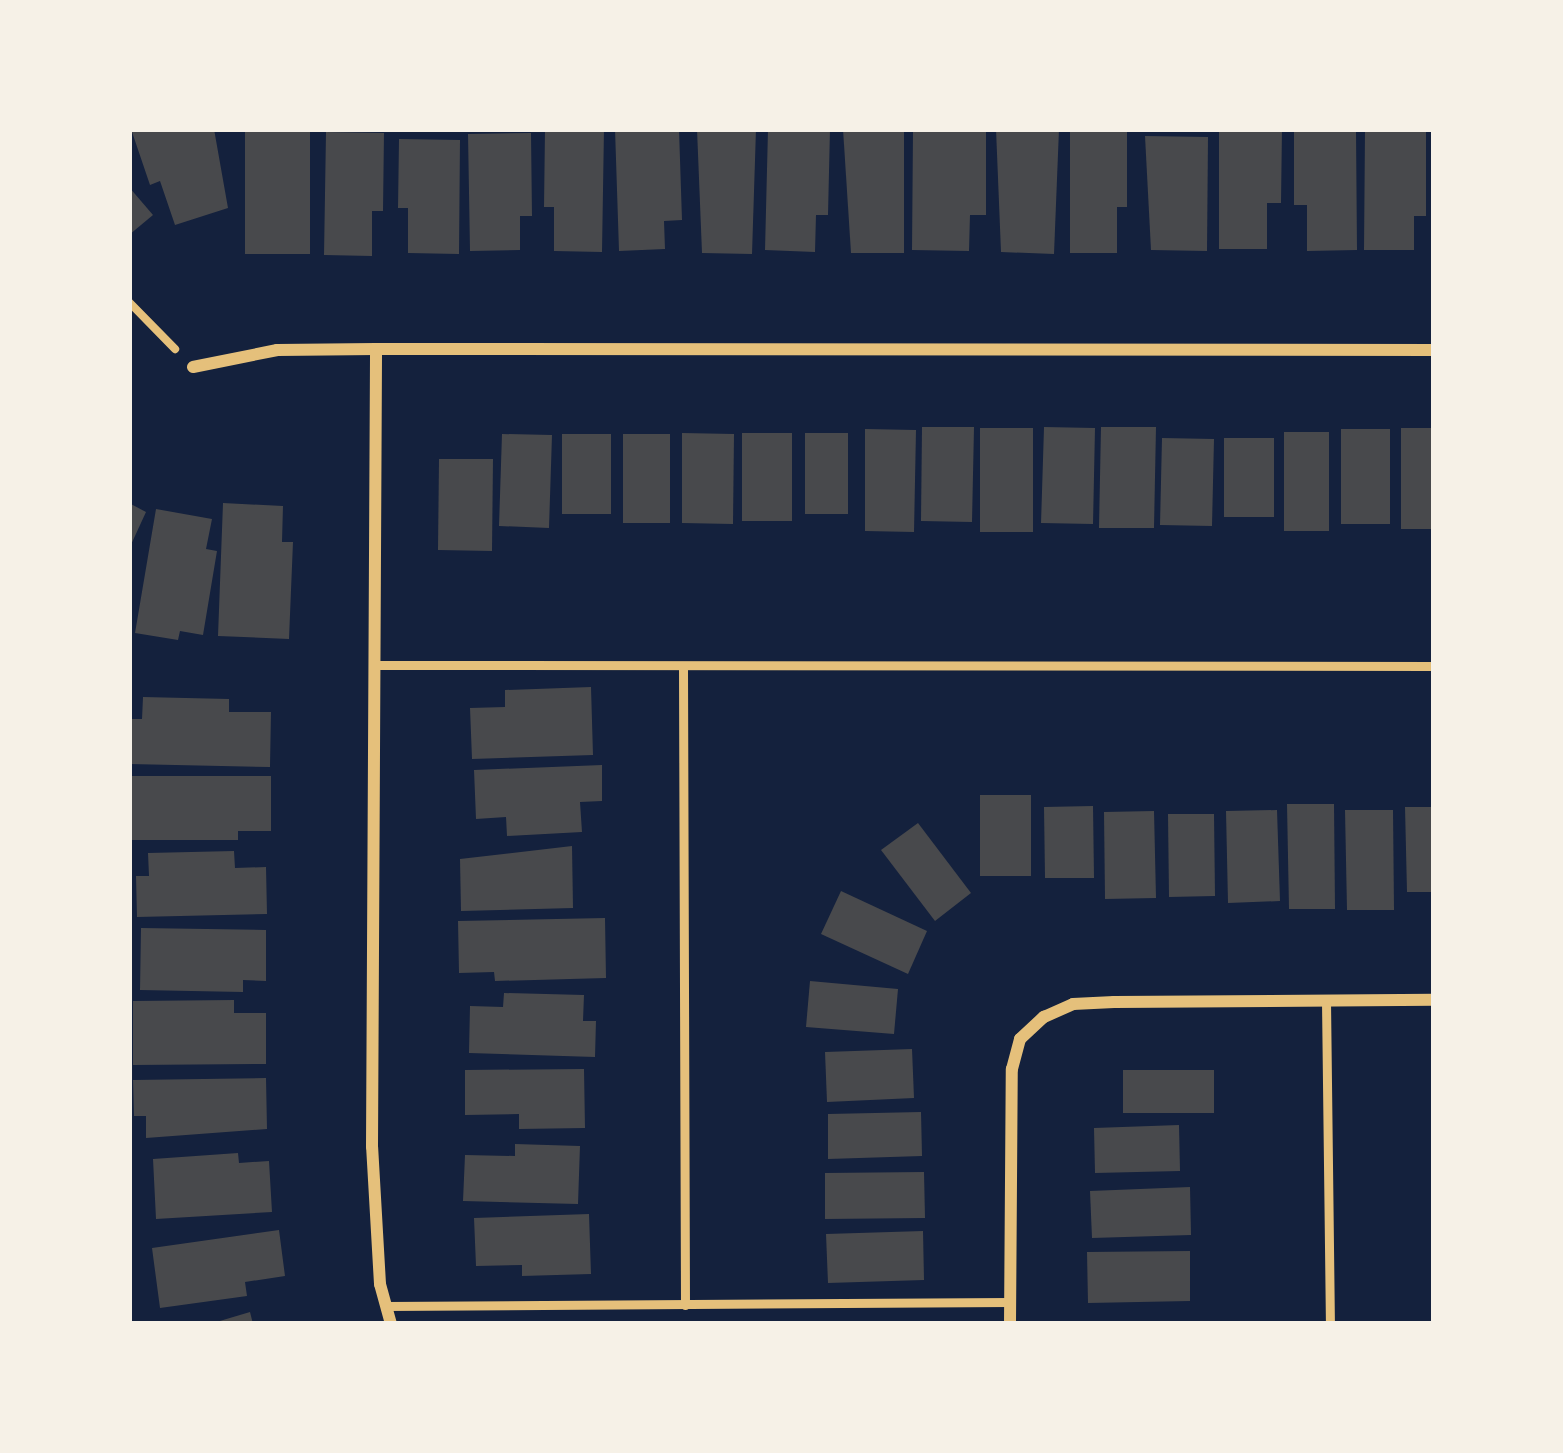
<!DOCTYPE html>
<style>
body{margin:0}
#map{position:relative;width:1563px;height:1453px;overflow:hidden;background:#14213d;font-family:"PT Sans Narrow",sans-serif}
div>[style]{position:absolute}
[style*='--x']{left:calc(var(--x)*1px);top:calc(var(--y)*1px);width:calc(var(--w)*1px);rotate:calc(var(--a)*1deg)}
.building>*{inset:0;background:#48494c}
.path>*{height:8px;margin:-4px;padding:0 4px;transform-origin:4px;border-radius:4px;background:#e5c07b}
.service>*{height:9px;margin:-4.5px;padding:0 4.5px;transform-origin:4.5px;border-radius:4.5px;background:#e5c07b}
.minor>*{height:12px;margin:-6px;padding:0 6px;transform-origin:6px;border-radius:6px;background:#e5c07b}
span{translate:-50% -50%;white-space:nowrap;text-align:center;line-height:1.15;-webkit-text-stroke:9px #f6f1e7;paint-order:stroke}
.frame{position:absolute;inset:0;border:132px solid #f6f1e7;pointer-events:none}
</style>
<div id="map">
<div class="building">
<i style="clip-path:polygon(131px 129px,214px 129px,228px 208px,175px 225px,160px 181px,150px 185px)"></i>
<i style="clip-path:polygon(245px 129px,310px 129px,310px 254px,245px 254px)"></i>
<i style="clip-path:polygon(545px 129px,604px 129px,602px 252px,554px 251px,554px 207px,544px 207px)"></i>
<i style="clip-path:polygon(615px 129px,679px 129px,682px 220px,664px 221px,665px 249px,619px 251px)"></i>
<i style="clip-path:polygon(697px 129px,756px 129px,752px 254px,702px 253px)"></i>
<i style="clip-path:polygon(768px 129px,830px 129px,828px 215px,816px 215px,815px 252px,765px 250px)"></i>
<i style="clip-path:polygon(843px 129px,904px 129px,904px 253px,851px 253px)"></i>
<i style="clip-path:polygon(913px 129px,986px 129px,986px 215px,970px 215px,969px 251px,912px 250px)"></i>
<i style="clip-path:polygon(996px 129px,1059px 129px,1054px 254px,1001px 252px)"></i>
<i style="clip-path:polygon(1070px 129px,1127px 130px,1127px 207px,1117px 207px,1117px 253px,1070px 253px)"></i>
<i style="clip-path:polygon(1219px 129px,1282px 129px,1281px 203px,1267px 203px,1267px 249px,1219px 249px)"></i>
<i style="clip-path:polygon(1294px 129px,1356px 129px,1357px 250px,1307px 251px,1307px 205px,1294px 205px)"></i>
<i style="clip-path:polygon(1365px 129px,1426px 129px,1426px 216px,1414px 216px,1414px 250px,1364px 250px)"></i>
<i style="clip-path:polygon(326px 132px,384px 133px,383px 211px,372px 211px,372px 256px,324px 255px)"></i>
<i style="clip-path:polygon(531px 133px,532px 216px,520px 216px,520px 250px,470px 251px,468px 134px)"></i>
<i style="clip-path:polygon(1145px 136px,1208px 137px,1207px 251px,1151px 250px)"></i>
<i style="clip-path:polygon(399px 139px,460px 140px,459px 254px,408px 253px,408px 208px,398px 208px)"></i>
<i style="clip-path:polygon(129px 187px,153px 215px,129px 235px)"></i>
<i style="clip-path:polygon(922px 427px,974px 427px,972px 522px,921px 521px)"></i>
<i style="clip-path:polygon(1044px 427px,1095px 428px,1093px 524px,1041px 523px)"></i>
<i style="clip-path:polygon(1101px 427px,1156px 427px,1154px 528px,1099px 528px)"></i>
<i style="clip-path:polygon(980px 428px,1033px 428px,1033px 532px,980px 532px)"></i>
<i style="clip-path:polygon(1401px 428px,1434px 428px,1434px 529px,1401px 529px)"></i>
<i style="clip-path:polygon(865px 429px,916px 430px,914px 532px,865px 531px)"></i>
<i style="clip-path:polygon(1341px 429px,1390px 429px,1390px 524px,1341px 524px)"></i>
<i style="clip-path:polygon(1284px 432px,1329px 432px,1329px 531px,1284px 531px)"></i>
<i style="clip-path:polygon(682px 433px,734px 434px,733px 524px,682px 523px)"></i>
<i style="clip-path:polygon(742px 433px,792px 433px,792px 521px,742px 521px)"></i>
<i style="clip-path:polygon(805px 433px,848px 433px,848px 514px,805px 514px)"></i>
<i style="clip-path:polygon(502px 434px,552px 435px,549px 528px,499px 526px)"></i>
<i style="clip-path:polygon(562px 434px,611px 434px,611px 514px,562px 514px)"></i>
<i style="clip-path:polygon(623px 434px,670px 434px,670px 523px,623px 523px)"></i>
<i style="clip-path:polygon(1162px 438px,1214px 439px,1212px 526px,1160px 525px)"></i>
<i style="clip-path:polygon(1224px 438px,1274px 438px,1274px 517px,1224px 517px)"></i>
<i style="clip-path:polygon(439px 459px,493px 459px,492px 551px,438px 550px)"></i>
<i style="clip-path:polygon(129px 503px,146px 512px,129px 549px)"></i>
<i style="clip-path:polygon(223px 503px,283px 506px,282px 542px,293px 542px,289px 639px,218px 636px)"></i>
<i style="clip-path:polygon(156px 509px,212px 519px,206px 549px,217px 551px,203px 635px,180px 631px,178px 640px,135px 633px)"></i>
<i style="clip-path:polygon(591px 687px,593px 755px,472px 759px,470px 708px,505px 707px,505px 690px)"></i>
<i style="clip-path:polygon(143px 697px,229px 699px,229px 712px,271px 712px,270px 767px,129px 764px,129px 719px,142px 719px)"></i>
<i style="clip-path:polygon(602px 765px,602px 801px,580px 802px,582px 832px,507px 836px,506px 817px,476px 819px,474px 770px)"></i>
<i style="clip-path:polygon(129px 776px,271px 776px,271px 831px,238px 831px,238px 840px,129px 840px)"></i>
<i style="clip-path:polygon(980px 795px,1031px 795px,1031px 876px,980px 876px)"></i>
<i style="clip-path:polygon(1287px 804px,1334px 804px,1335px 909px,1289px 909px)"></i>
<i style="clip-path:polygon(1093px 806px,1094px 878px,1045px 878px,1044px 807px)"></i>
<i style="clip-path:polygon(1405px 807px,1434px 807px,1434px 892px,1407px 892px)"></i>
<i style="clip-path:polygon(1277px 810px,1280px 901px,1228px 903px,1226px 811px)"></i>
<i style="clip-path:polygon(1345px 810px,1393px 810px,1394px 910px,1347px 910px)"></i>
<i style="clip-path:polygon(1154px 811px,1156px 898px,1105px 899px,1104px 812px)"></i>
<i style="clip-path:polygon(1168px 814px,1214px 814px,1215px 896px,1169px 897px)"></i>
<i style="clip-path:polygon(918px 823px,971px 893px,935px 921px,881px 850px)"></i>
<i style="clip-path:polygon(572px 846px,573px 908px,461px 911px,460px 859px)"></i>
<i style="clip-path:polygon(234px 851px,235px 868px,266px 867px,267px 914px,137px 917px,136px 876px,149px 876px,148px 853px)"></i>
<i style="clip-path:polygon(841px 891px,927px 931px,908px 974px,821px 934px)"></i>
<i style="clip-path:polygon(605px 918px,606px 978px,495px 981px,494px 972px,459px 973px,458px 921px)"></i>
<i style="clip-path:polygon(141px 928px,266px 930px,266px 981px,243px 980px,243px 992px,140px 990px)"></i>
<i style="clip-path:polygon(810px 981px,898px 989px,894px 1034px,806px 1027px)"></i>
<i style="clip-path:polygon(504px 993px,584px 995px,583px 1021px,596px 1021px,595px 1057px,469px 1053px,470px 1006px,503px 1007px)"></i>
<i style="clip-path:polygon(234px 1000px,234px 1013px,266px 1013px,266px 1064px,133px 1065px,133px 1001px)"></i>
<i style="clip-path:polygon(912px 1049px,914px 1098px,827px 1102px,825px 1052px)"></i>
<i style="clip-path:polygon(584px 1069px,585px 1128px,519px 1129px,519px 1114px,465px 1115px,465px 1070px)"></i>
<i style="clip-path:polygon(1123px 1070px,1214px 1070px,1214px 1113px,1123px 1113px)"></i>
<i style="clip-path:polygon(266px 1078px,267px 1129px,146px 1138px,146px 1116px,134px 1116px,133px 1080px)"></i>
<i style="clip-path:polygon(921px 1112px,922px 1156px,828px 1159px,828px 1114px)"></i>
<i style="clip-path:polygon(1179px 1125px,1180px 1171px,1095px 1173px,1094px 1128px)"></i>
<i style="clip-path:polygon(515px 1144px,580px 1146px,578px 1204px,463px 1201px,465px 1155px,515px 1156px)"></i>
<i style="clip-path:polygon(238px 1153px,239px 1163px,269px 1161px,272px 1212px,156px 1219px,153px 1159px)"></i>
<i style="clip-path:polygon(924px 1172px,925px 1218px,825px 1219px,825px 1173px)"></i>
<i style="clip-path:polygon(1190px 1187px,1191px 1235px,1092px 1238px,1090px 1191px)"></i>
<i style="clip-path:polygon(589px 1214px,591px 1274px,522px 1276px,522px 1265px,476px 1266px,474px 1218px)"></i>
<i style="clip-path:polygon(279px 1230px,285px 1276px,245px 1282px,247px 1296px,160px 1308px,152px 1248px)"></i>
<i style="clip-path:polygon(923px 1231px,924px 1280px,828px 1283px,826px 1234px)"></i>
<i style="clip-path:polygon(1190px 1251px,1190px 1301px,1088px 1303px,1087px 1252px)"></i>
<i style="clip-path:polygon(250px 1312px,253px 1324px,214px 1324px,213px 1323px)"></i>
</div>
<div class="path">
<i style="--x:129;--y:302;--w:66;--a:45.6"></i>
</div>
<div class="service">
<i style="--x:377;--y:665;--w:1057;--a:0.05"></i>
<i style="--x:683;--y:669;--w:636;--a:89.82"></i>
<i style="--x:1326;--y:1001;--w:323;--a:89.3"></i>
<i style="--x:386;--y:1306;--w:624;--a:-0.37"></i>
</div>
<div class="minor">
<i style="--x:193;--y:367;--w:86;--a:-11.4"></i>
<i style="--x:277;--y:350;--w:99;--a:-0.6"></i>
<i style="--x:391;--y:1324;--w:41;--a:-105.4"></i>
<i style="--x:380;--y:1284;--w:137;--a:-93.3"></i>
<i style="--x:372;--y:1147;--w:798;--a:-89.71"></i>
<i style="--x:376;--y:349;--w:1058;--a:0.05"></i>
<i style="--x:1010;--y:1324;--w:255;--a:-89.6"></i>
<i style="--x:1012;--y:1069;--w:31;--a:-75"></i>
<i style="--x:1020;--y:1039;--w:33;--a:-43"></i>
<i style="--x:1044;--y:1017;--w:32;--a:-24"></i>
<i style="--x:1073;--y:1004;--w:41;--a:-2.8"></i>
<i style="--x:1114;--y:1002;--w:320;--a:-0.4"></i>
</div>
<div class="frame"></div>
</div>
